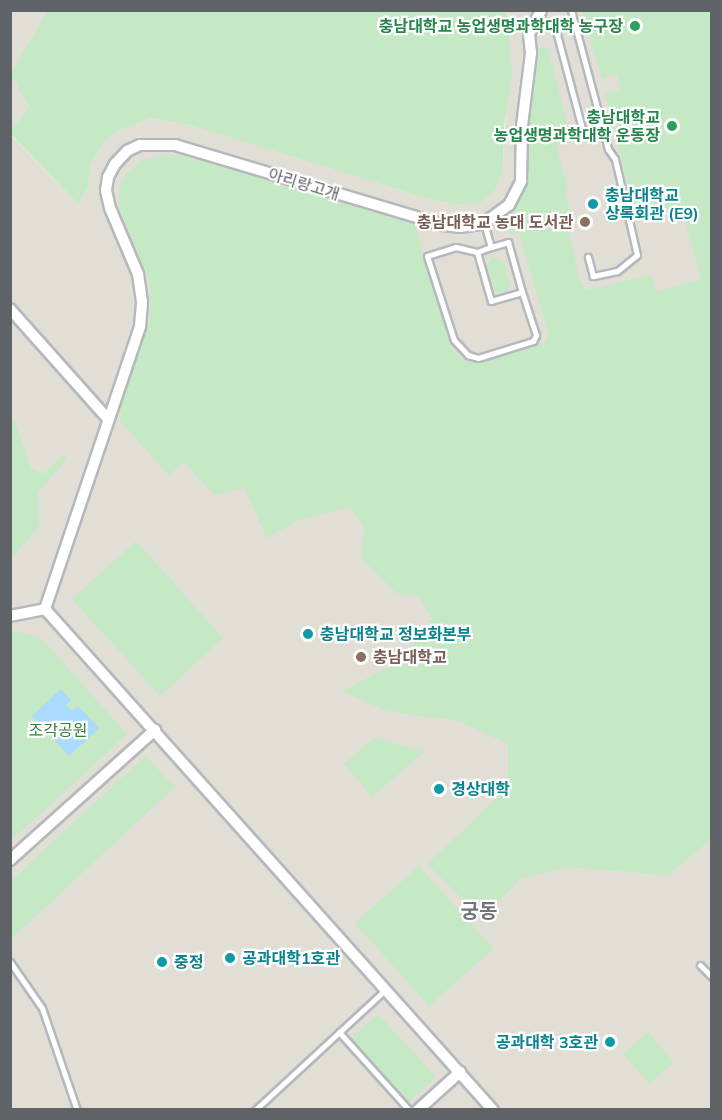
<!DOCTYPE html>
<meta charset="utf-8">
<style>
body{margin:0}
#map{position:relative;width:722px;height:1120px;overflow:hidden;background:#f1efe8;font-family:Mulish,"Noto Sans KR",sans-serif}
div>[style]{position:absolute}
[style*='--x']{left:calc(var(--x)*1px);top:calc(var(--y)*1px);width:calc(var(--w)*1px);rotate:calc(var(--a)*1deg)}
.education>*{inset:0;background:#e1ded6}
.green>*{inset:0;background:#c5e8c5}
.water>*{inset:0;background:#aadaff}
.roads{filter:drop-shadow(2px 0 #b5b8bc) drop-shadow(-2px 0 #b5b8bc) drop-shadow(0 2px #b5b8bc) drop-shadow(0 -2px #b5b8bc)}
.lane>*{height:5px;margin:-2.5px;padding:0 2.5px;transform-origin:2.5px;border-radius:2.5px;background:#fff}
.street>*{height:10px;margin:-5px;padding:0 5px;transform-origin:5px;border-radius:5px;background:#fff}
.dots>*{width:16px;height:16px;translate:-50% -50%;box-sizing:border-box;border:3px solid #fff;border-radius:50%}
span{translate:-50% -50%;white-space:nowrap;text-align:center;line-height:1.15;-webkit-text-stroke:4.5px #fff;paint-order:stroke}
.leisure-label{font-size:16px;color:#27864d;font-weight:700}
.right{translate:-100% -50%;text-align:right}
.street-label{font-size:16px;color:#5f6368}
.culture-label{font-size:16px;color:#0d838f;font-weight:700}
.left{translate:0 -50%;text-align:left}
.education-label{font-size:16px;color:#785e54;font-weight:700}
.park-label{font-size:16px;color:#348238}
.quarter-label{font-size:20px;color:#70757a;font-weight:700}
.frame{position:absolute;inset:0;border:12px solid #5f6368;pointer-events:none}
</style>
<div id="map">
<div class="education">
<i style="clip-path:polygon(11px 11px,47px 11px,12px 74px,29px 107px,11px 130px)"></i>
<i style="clip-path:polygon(507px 11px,711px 11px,711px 1109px,11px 1109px,10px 134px,78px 204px,88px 188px,91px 164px,103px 143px,119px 130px,152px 118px,186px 124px,436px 201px,464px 205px,503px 168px,510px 25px)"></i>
</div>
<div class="green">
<i style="clip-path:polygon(47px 11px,507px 11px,512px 76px,504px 125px,503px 168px,496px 189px,481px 202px,464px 205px,436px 201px,186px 124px,152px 118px,119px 130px,103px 143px,91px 164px,88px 188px,78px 204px,11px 134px,11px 130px,29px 107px,11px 74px)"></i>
<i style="clip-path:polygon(582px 11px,711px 11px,711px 839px,668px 875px,568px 867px,520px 879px,482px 919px,427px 864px,508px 788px,508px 744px,459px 721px,386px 711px,342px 691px,397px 663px,432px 619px,419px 596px,396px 593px,361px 558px,364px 529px,350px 507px,298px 520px,267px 538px,244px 488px,214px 495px,184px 462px,169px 475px,120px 421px,120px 405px,149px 324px,151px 305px,148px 278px,119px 208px,119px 190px,126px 174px,140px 161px,170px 154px,184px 156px,414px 222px,452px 350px,463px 360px,474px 362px,545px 343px,549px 336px,547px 328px,519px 233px,511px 235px,505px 216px,516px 205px,527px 177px,528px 127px,538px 49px,547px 47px,572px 141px,556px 145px,568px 192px,565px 194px,570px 214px,565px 216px,581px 285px,587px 290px,651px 275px,656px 292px,701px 279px,681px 205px,636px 217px,605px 94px,621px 89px,617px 74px,602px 79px)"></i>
<i style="clip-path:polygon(495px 258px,503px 261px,510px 284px,506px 291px,501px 293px,494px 289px,487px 266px,491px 259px)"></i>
<i style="clip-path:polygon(11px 421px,15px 422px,31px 468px,43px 474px,64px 455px,67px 459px,38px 492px,39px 527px,11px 558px)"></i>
<i style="clip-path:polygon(136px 541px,223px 638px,160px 696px,72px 599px)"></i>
<i style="clip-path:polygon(10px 632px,21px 632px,42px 639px,127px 734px,11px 841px)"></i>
<i style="clip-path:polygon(374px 738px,425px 751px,372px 797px,344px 764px)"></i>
<i style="clip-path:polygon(145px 756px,175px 787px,12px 938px,11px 881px)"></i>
<i style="clip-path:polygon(419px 866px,493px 949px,429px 1006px,355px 923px)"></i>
<i style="clip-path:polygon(378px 1014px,436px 1077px,403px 1107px,345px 1044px)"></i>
<i style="clip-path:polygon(648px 1032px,674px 1062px,650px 1084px,623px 1054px)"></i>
</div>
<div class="water">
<i style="clip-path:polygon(61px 689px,71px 700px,66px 705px,72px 711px,78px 706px,99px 728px,69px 756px,49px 734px,55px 728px,49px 722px,43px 727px,32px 716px)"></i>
</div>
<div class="roads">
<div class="lane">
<i style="--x:571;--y:10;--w:144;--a:75.1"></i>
<i style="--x:608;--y:149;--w:12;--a:55"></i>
<i style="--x:615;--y:159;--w:98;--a:77.1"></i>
<i style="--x:637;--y:255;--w:26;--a:141"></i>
<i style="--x:617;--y:271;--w:25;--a:168"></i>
<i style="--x:593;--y:276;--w:20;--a:-105"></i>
<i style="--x:574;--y:22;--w:20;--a:165"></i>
<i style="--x:555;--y:27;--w:109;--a:75.1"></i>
<i style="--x:583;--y:132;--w:20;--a:-15"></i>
<i style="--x:484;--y:223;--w:25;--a:74"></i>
<i style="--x:491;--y:247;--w:18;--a:-16"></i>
<i style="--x:508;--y:242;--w:52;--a:74.4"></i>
<i style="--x:522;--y:292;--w:32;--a:164"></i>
<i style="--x:491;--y:301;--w:51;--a:-105.9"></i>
<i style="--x:477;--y:252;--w:15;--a:-20"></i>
<i style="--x:477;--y:252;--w:22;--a:-167"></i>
<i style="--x:456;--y:247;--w:30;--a:163"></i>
<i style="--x:427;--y:256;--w:88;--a:72.2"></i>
<i style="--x:454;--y:340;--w:21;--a:47"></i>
<i style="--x:468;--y:355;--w:10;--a:17"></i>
<i style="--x:478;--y:358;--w:58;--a:-17.2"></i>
<i style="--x:533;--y:341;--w:7;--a:-63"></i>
<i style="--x:536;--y:335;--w:45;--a:-108"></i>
<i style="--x:10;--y:962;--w:56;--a:55.2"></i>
<i style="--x:42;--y:1008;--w:108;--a:71.1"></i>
<i style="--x:700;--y:965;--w:17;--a:45"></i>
<i style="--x:339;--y:1032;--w:105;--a:48.1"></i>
<i style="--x:255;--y:1110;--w:178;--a:-42.7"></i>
</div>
<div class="street">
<i style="--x:10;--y:309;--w:147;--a:48.3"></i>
<i style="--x:45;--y:609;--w:299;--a:-71.4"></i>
<i style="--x:140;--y:326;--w:24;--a:-85"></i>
<i style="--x:142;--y:302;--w:28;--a:-98"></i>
<i style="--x:138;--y:274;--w:72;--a:-113"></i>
<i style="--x:110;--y:208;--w:18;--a:-103"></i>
<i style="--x:106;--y:190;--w:13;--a:-81"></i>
<i style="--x:108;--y:177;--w:15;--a:-62"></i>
<i style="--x:115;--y:164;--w:18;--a:-47"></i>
<i style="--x:127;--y:151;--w:14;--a:-25"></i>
<i style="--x:140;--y:145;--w:35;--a:0"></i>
<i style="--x:175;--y:145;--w:281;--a:16.6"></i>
<i style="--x:444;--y:225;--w:16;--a:7"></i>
<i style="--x:460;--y:227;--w:24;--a:-9"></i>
<i style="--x:484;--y:223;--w:31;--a:-36"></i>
<i style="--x:509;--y:205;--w:27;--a:-63"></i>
<i style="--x:521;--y:181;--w:55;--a:-89"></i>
<i style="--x:522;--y:126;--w:74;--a:-83"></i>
<i style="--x:531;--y:53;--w:19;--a:-96"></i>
<i style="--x:529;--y:34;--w:27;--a:-63"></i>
<i style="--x:45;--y:609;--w:672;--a:48.2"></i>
<i style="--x:10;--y:616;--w:36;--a:-11"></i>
<i style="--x:10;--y:860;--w:195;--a:-41.9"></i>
<i style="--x:418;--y:1110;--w:57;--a:-42.1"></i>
</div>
</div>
<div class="dots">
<i style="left:635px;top:26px;background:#2e9e5b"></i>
<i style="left:672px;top:126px;background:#2e9e5b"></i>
<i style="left:593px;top:204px;background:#0f9aa8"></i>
<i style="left:585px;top:222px;background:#8d6e63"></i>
<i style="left:308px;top:634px;background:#0f9aa8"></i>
<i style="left:361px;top:657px;background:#8d6e63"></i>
<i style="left:439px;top:789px;background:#0f9aa8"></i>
<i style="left:230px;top:958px;background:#0f9aa8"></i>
<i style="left:162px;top:962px;background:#0f9aa8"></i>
<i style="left:610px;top:1042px;background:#0f9aa8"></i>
</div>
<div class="leisure-label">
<span class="right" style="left:623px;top:26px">충남대학교 농업생명과학대학 농구장</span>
<span class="right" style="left:660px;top:126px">충남대학교<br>농업생명과학대학 운동장</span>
</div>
<div class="street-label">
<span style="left:304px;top:184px;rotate:17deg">아리랑고개</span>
</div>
<div class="culture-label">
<span class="left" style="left:605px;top:204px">충남대학교<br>상록회관 (E9)</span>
<span class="left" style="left:320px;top:634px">충남대학교 정보화본부</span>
<span class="left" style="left:451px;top:789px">경상대학</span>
<span class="left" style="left:242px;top:958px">공과대학1호관</span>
<span class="left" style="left:174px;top:962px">중정</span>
<span class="right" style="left:598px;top:1042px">공과대학 3호관</span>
</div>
<div class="education-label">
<span class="right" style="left:573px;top:222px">충남대학교 농대 도서관</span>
<span class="left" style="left:373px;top:657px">충남대학교</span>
</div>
<div class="park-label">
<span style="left:58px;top:730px">조각공원</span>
</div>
<div class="quarter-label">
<span style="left:479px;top:910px">궁동</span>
</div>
<div class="frame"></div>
</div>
